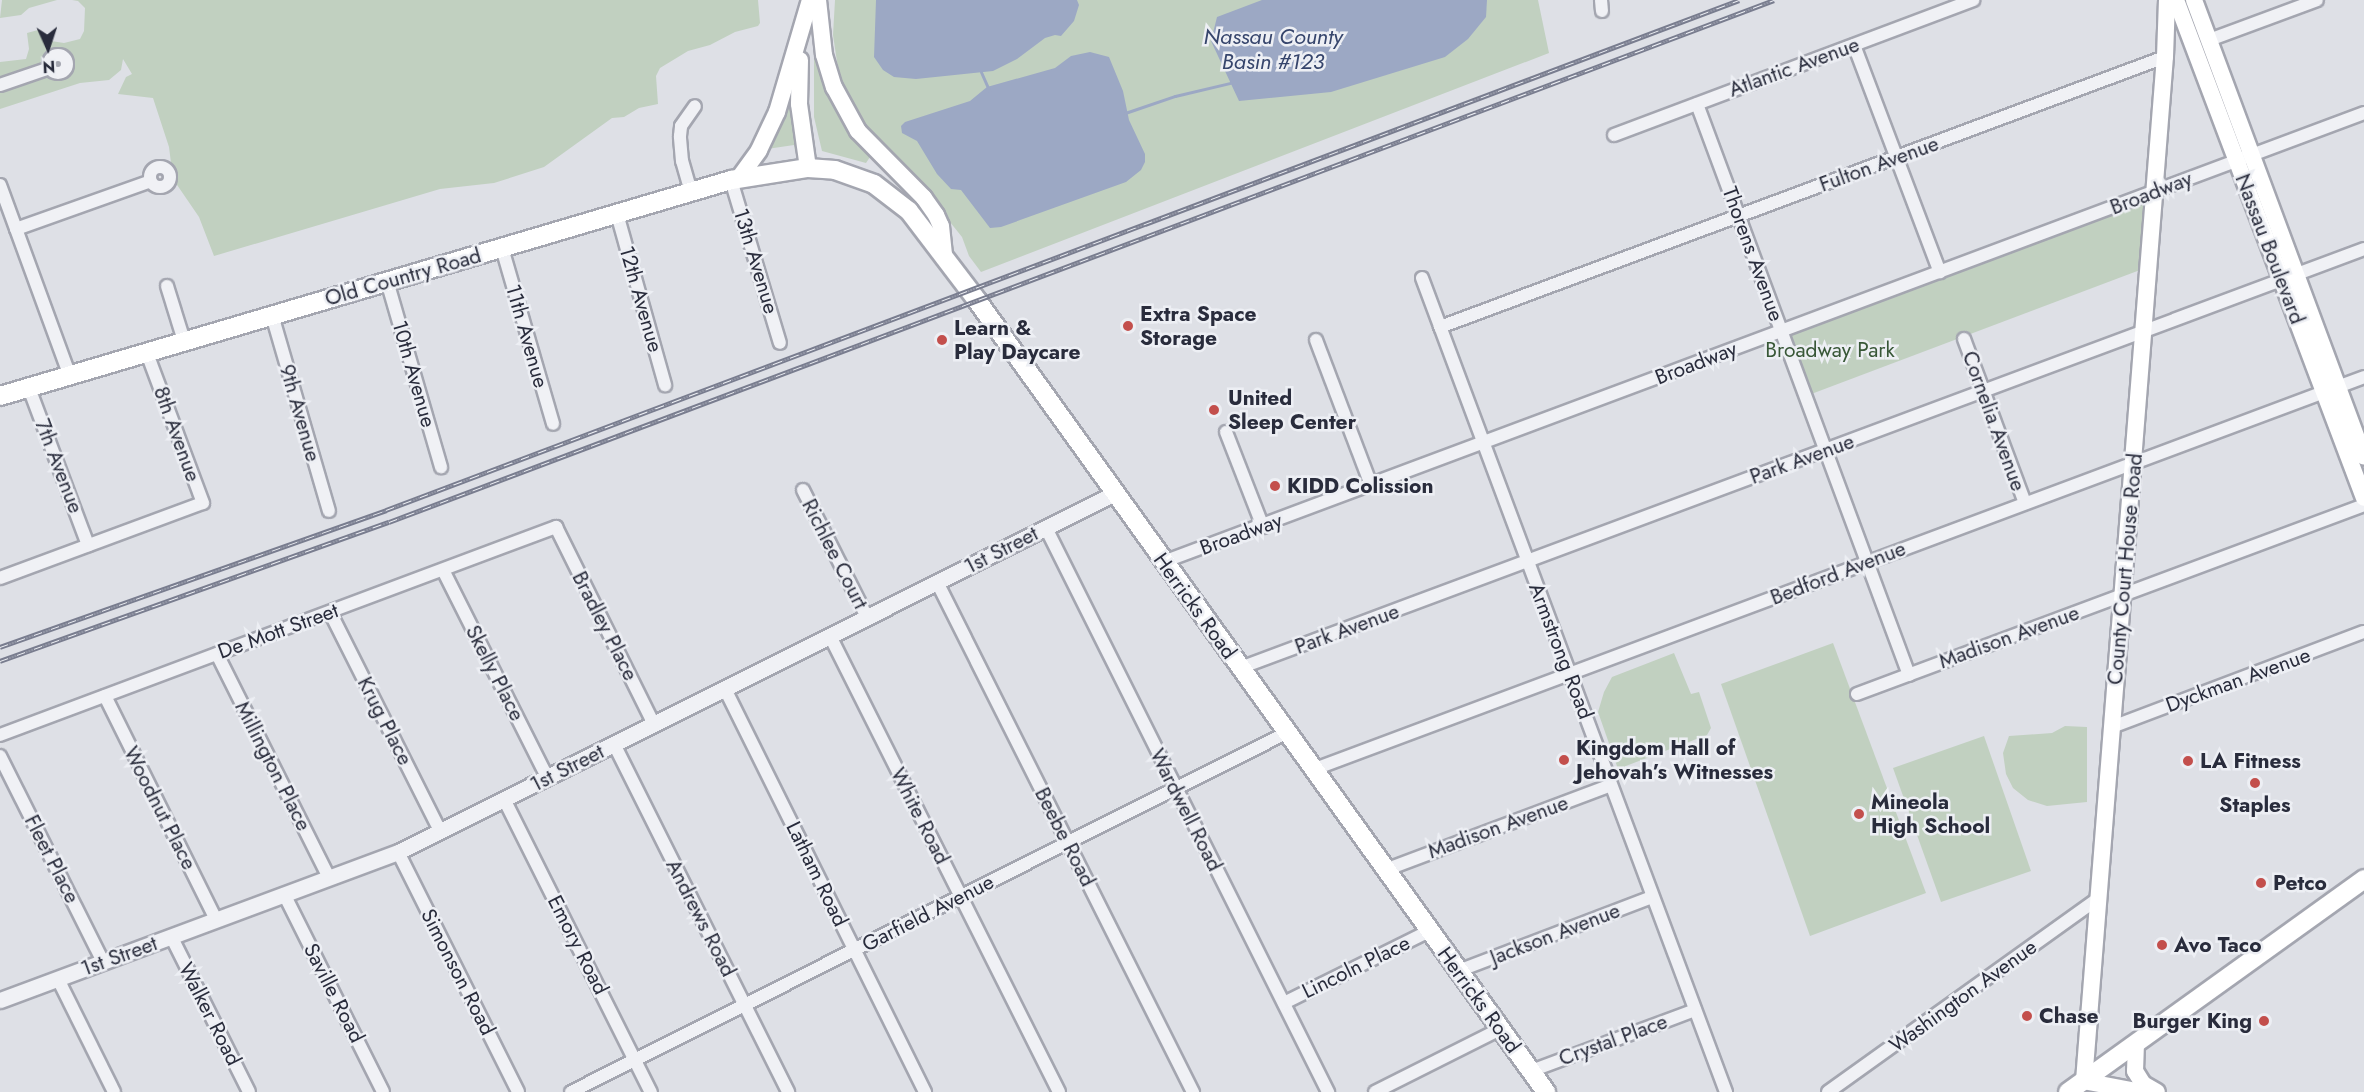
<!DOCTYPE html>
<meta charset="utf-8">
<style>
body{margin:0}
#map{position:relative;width:2364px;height:1092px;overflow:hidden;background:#dee0e6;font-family:Jost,sans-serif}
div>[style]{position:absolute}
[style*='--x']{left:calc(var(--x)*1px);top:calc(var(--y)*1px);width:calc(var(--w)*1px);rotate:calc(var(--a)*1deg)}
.green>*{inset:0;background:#c1d0c0}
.water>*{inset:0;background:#9ca8c4}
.stream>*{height:3px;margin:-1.5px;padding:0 1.5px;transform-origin:1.5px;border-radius:1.5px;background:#9ca8c4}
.roads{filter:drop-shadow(2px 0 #a4a6b0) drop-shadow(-2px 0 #a4a6b0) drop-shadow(0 2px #a4a6b0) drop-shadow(0 -2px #a4a6b0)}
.minor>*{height:12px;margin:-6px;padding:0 6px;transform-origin:6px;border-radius:6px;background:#f0f1f5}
.minor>.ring{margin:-6px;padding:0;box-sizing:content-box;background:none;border:12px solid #f0f1f5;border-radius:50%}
.tertiary>*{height:15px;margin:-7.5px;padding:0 7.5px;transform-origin:7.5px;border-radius:7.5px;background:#f0f1f5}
.secondary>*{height:16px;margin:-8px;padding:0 8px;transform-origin:8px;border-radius:8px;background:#fff}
.primary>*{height:18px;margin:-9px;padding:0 9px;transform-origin:9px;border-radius:9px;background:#fff}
.rail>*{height:5px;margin-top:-2.5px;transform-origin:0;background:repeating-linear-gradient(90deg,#edeff4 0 9px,#797d8f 0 18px);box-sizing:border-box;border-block:2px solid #797d8f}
.dots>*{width:16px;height:16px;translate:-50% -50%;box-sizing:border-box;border:3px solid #edeff4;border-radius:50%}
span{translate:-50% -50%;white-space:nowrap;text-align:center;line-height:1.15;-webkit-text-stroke:5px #edeff4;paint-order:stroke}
.street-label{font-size:21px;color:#292c3c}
.poi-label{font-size:21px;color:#292c3c;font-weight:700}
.left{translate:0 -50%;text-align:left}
.right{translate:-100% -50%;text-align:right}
.park-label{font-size:21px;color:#385737}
.water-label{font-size:22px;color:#36456c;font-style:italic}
.north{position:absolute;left:18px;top:18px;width:60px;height:60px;-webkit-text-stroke:4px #edeff4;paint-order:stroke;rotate:177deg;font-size:16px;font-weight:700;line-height:24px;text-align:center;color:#292c3c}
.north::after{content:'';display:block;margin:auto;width:21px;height:27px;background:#292c3c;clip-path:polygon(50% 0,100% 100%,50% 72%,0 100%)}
</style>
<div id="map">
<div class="green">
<i style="clip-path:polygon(2px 0,57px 0,29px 8px,21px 15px,0 18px)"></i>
<i style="clip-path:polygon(72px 0,758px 0,760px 23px,758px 26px,735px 32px,710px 45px,688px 51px,660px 68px,656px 76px,658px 104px,639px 108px,624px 117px,612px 118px,544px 167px,494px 183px,440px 189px,214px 256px,199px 217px,173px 179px,169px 147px,153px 98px,118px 94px,126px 77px,132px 74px,123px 59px,121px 70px,109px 80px,80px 83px,0 109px,0 62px,26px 59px,29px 49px,27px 33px,38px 30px,51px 41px,64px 43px,80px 39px,84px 31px,85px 8px,78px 1px)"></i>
<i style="clip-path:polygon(835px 0,1538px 0,1549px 53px,981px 272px,969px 256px,962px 237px,909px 171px,856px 115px,839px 75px,833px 35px)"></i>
<i style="clip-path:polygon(814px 57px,821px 57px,830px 95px,848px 131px,870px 157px,866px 163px,822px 151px,814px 117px)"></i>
<i style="clip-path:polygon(786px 108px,792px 109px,798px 149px,795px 151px,794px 145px,767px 149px)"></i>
<i style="clip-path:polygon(2153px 192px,2148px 267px,1806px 396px,1781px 331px)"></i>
<i style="clip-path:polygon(1833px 643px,1926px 893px,1810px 936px,1721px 684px)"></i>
<i style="clip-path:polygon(1674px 653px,1691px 694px,1699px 692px,1711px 728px,1707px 735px,1618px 769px,1598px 712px,1604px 692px,1612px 677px)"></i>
<i style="clip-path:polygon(2065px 726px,2087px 727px,2087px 802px,2047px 806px,2028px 800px,2013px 788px,2006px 774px,2003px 753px,2009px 736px,2052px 733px)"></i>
<i style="clip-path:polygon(1984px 736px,2031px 871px,1941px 902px,1893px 768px)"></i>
</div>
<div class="water">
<i style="clip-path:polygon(876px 0,1077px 0,1079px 5px,1074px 21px,1061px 36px,1055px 35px,1045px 38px,1017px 59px,993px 71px,916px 79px,894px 77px,883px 70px,874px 57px)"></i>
<i style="clip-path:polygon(1262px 0,1487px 0,1486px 17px,1468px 39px,1445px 57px,1331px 92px,1239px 101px,1211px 41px,1217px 17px)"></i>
<i style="clip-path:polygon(1090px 52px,1109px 57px,1123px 91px,1129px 120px,1145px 154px,1145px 162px,1141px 170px,1126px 182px,1001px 227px,990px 228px,961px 190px,951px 189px,937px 174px,917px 141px,902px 133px,901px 126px,905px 122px,970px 101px,987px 87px,1055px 68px,1071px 56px)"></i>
</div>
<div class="stream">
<i style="--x:981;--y:72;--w:20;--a:66"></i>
<i style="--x:1125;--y:113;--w:53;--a:-18.8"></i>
<i style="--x:1175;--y:96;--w:57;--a:-13.3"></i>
</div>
<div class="roads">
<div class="minor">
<i style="--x:1601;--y:0;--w:11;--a:85"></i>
<i style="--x:2209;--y:40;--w:115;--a:-20.3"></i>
<i style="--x:1854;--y:45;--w:243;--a:69.3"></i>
<i class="ring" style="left:49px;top:55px;width:6px;height:6px"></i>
<i style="--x:0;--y:85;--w:53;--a:-18.8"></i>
<i style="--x:1697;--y:104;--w:609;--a:69.63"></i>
<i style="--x:1614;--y:135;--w:384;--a:-20.6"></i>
<i class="ring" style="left:150px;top:167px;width:8px;height:8px"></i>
<i style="--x:731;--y:180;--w:170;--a:73.3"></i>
<i style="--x:0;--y:185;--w:203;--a:69.9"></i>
<i style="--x:691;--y:192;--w:32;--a:-106"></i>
<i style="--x:682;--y:161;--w:25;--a:-95"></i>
<i style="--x:680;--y:136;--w:10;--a:-84"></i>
<i style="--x:681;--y:126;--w:24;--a:-55"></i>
<i style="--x:617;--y:214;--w:178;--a:74.3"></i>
<i style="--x:16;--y:229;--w:143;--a:-19.6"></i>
<i style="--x:502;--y:248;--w:183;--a:73.8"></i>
<i style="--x:1422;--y:278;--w:869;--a:69.52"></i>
<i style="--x:387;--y:281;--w:194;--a:73.8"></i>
<i style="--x:167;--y:286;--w:58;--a:72.8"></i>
<i style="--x:272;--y:315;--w:204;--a:73.8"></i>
<i style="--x:1440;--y:327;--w:774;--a:-20.43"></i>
<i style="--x:1964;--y:339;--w:175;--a:69.6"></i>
<i style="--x:1316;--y:340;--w:155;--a:69.2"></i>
<i style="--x:29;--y:388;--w:168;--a:69.4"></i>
<i style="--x:1226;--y:432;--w:102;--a:68.7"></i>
<i style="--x:803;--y:490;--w:142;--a:63.3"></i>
<i style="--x:1046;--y:528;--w:631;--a:63.43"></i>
<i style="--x:1163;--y:562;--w:1282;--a:-20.5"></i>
<i style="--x:443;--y:570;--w:232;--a:63.3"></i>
<i style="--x:0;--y:578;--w:216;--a:-20.3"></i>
<i style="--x:203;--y:503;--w:160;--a:-110.5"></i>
<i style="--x:937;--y:582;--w:571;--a:63.35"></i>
<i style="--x:330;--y:612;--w:245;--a:63.3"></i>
<i style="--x:830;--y:636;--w:510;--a:63.33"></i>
<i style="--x:217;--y:654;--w:250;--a:63.4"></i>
<i style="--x:1240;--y:668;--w:1200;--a:-20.44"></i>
<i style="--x:725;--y:689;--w:450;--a:63.6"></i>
<i style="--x:1857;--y:694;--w:541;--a:-20.44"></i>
<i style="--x:105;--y:696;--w:250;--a:63.6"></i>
<i style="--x:2112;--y:727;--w:269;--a:-20.7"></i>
<i style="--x:0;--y:735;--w:594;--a:-20.51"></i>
<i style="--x:556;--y:527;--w:220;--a:63.6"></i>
<i style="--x:614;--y:744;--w:389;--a:63.4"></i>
<i style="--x:0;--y:756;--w:230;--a:63.4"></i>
<i style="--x:1312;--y:770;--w:1123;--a:-20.48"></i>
<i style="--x:504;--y:799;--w:328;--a:63.4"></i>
<i style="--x:398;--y:852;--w:268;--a:63.4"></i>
<i style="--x:1385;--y:870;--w:241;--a:-20.6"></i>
<i style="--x:284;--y:894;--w:221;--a:63.4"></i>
<i style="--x:171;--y:936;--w:174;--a:63.4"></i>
<i style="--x:1458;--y:971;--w:208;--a:-20.9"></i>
<i style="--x:58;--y:979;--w:126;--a:63.6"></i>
<i style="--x:1284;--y:1003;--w:162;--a:-26.4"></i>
<i style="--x:1531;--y:1071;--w:175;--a:-20.4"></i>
<i style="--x:571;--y:1092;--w:800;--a:-26.66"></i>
<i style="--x:1375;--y:1092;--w:140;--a:-26.7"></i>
<i style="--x:1828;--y:1092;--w:332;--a:-35.6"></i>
</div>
<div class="tertiary">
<i style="--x:0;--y:1000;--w:425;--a:-20.4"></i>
<i style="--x:398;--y:852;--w:802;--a:-26.6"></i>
</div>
<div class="secondary">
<i style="--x:818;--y:0;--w:55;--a:83.8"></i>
<i style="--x:824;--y:55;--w:34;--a:73"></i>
<i style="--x:834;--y:87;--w:50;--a:61.4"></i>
<i style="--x:858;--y:131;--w:94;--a:45.4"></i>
<i style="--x:924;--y:198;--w:21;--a:55"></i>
<i style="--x:936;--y:215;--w:12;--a:66"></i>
<i style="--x:941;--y:226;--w:30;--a:84"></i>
<i style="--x:2176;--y:0;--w:532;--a:69.32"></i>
<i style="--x:2194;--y:0;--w:487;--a:69.6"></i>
<i style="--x:800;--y:60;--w:44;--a:91.3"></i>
<i style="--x:799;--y:104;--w:65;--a:82"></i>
<i style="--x:739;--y:178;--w:34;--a:-54"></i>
<i style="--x:759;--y:150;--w:42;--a:-64.7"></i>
<i style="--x:777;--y:112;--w:117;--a:-73.6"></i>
<i style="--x:2136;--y:1043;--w:28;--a:92"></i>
<i style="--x:2135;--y:1071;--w:15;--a:58"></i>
<i style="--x:2143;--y:1084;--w:16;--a:30"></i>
<i style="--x:2142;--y:1092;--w:59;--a:-169.3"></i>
<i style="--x:2084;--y:1081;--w:1027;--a:-85.48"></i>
<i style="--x:2165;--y:57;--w:57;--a:-88"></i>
</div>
<div class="primary">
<i style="--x:0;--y:396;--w:762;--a:-16.46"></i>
<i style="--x:731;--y:180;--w:78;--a:-8.9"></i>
<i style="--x:808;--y:168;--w:27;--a:4"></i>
<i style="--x:835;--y:170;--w:41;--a:19.7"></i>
<i style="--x:874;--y:184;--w:44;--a:37.6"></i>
<i style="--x:909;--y:211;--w:111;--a:52.7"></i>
<i style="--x:976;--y:299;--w:977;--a:54.29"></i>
<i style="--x:2068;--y:1092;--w:365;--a:-35.7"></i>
</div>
</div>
<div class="rail">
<i style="--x:0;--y:647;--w:410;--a:-19.5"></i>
<i style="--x:386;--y:510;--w:1446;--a:-20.65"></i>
<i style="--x:0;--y:661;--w:413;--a:-19.7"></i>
<i style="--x:389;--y:522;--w:1480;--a:-20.65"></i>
</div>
<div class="dots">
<i style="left:1128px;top:326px;background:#c34f4c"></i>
<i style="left:942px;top:340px;background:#c34f4c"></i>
<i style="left:1214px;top:410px;background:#c34f4c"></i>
<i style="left:1275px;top:486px;background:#c34f4c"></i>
<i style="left:1564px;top:760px;background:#c34f4c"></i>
<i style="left:2188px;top:761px;background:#c34f4c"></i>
<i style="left:2255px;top:783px;background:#c34f4c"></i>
<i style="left:1859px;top:814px;background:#c34f4c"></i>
<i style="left:2261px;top:883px;background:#c34f4c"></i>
<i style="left:2162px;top:945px;background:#c34f4c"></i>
<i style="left:2027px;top:1016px;background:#c34f4c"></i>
<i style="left:2264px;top:1021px;background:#c34f4c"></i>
</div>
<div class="street-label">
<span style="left:1794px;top:67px;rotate:-20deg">Atlantic Avenue</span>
<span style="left:1879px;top:164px;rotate:-20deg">Fulton Avenue</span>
<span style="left:2151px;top:193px;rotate:-21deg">Broadway</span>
<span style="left:2270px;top:249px;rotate:69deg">Nassau Boulevard</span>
<span style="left:1753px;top:254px;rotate:70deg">Thorens Avenue</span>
<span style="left:756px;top:261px;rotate:73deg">13th Avenue</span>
<span style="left:403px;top:277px;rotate:-16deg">Old Country Road</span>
<span style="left:641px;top:299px;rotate:74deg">12th Avenue</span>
<span style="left:527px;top:336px;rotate:74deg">11th Avenue</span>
<span style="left:1696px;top:363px;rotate:-21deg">Broadway</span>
<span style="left:414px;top:374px;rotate:74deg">10th Avenue</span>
<span style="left:300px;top:413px;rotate:74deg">9th Avenue</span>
<span style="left:1994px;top:421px;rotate:70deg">Cornelia Avenue</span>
<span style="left:177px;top:434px;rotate:70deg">8th Avenue</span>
<span style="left:1802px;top:459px;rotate:-20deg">Park Avenue</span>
<span style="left:59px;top:466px;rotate:69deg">7th Avenue</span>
<span style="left:1241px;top:534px;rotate:-20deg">Broadway</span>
<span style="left:1001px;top:550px;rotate:-27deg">1st Street</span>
<span style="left:835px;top:554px;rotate:63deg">Richlee Court</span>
<span style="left:2125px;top:569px;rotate:-85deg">County Court House Road</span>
<span style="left:1838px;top:573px;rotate:-21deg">Bedford Avenue</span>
<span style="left:1195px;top:606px;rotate:54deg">Herricks Road</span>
<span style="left:605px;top:626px;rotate:63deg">Bradley Place</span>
<span style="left:1347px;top:629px;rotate:-20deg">Park Avenue</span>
<span style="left:278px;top:631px;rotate:-20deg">De Mott Street</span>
<span style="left:2009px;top:637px;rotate:-20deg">Madison Avenue</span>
<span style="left:1561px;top:651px;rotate:69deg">Armstrong Road</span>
<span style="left:495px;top:673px;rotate:63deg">Skelly Place</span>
<span style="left:2238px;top:680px;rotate:-20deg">Dyckman Avenue</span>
<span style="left:385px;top:721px;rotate:63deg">Krug Place</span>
<span style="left:273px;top:766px;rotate:63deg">Millington Place</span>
<span style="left:567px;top:768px;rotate:-27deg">1st Street</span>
<span style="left:160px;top:808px;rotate:63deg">Woodnut Place</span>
<span style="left:1186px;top:810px;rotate:63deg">Wardwell Road</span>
<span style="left:920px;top:816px;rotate:63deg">White Road</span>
<span style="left:1498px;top:827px;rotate:-20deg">Madison Avenue</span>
<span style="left:1065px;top:837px;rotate:63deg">Beebe Road</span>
<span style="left:52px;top:859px;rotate:63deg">Fleet Place</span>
<span style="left:817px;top:874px;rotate:64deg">Latham Road</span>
<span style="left:928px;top:913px;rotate:-27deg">Garfield Avenue</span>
<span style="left:701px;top:918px;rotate:63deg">Andrews Road</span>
<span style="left:1555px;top:934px;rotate:-21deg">Jackson Avenue</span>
<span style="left:578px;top:945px;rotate:63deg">Emory Road</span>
<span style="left:119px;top:956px;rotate:-20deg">1st Street</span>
<span style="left:1356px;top:967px;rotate:-26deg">Lincoln Place</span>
<span style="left:458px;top:972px;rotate:63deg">Simonson Road</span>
<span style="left:334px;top:993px;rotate:63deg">Saville Road</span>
<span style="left:1963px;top:996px;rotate:-36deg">Washington Avenue</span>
<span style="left:1479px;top:1000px;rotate:54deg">Herricks Road</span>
<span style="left:210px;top:1014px;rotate:63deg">Walker Road</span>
<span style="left:1613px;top:1040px;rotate:-20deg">Crystal Place</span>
</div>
<div class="poi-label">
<span class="left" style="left:1140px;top:326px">Extra Space<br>Storage</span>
<span class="left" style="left:954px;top:340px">Learn &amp;<br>Play Daycare</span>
<span class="left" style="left:1228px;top:410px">United<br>Sleep Center</span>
<span class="left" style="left:1287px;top:486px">KIDD Colission</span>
<span class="left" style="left:1576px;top:760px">Kingdom Hall of<br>Jehovah’s Witnesses</span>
<span class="left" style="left:2200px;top:761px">LA Fitness</span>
<span class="left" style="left:1871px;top:814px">Mineola<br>High School</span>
<span style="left:2255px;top:805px">Staples</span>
<span class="left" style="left:2273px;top:883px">Petco</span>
<span class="left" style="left:2174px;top:945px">Avo Taco</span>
<span class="left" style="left:2039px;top:1016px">Chase</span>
<span class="right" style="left:2252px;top:1021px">Burger King</span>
</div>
<div class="park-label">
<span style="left:1830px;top:350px">Broadway Park</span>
</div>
<div class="water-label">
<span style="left:1273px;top:49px">Nassau County<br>Basin #123</span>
</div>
<div class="north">N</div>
</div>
